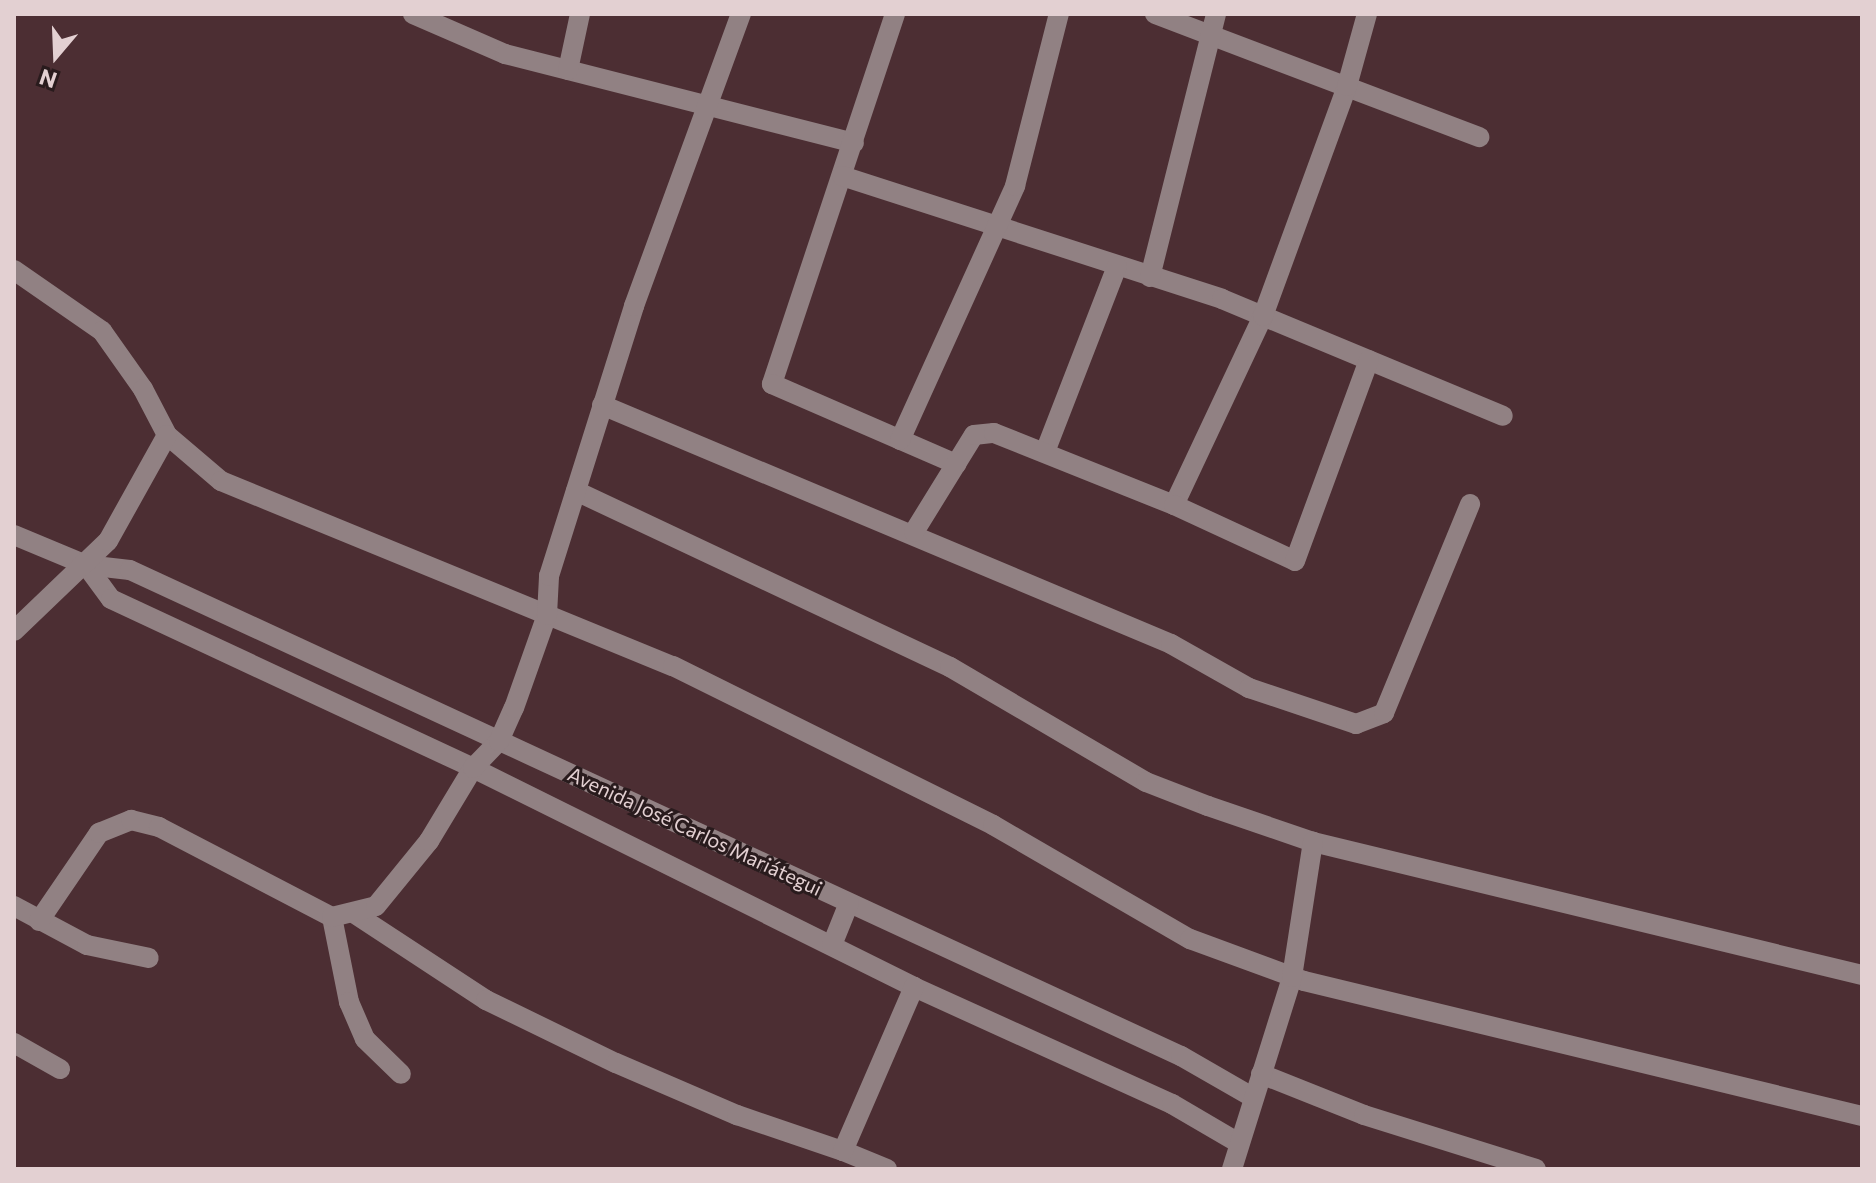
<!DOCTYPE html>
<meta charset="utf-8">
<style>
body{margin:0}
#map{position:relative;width:1876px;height:1183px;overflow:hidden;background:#4c2e33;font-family:Commissioner,sans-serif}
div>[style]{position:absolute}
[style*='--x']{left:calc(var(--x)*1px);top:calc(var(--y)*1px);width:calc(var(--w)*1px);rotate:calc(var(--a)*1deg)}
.minor>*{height:20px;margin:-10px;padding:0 10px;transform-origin:10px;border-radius:10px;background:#918183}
span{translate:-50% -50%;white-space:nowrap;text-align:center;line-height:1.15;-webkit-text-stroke:6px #291b1d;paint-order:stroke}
.street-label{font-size:20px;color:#e3d0d2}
.frame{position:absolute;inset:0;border:16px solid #e3d0d2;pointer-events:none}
.north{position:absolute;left:16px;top:16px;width:80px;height:80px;-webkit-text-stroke:6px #291b1d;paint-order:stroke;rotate:199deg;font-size:22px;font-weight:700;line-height:32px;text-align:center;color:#e3d0d2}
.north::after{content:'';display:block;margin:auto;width:28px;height:36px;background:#e3d0d2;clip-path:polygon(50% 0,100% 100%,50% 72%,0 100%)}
</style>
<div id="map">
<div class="minor">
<i style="--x:413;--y:14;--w:100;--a:23.5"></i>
<i style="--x:505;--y:54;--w:360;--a:14.3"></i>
<i style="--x:895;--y:14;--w:390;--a:108.4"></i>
<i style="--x:772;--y:384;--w:201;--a:23.5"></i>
<i style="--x:1155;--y:14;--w:347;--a:20.8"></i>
<i style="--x:568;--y:70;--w:57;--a:-77.9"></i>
<i style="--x:842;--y:176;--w:399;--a:17.9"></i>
<i style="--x:1222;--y:299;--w:304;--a:22.6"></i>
<i style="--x:14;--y:270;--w:107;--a:34.7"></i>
<i style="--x:102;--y:331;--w:71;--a:54.7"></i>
<i style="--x:143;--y:389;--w:52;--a:62.4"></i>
<i style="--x:167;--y:435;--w:71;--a:40.4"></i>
<i style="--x:221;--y:481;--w:488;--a:22.3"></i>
<i style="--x:673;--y:666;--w:357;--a:26.4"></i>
<i style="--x:993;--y:825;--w:228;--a:30.1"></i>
<i style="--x:1190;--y:939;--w:121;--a:20.2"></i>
<i style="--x:1304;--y:981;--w:574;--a:13.6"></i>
<i style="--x:1150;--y:277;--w:271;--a:-75.9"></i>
<i style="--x:602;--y:405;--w:617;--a:22.78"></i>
<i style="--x:1171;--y:644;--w:90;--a:29.4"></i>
<i style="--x:1249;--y:688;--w:113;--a:18.6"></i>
<i style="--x:1356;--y:724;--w:30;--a:-21"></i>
<i style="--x:1384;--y:713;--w:226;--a:-67.6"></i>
<i style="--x:900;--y:440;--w:279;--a:-65.6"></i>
<i style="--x:1015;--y:186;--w:178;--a:-75.7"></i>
<i style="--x:1045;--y:452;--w:199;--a:-68.8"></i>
<i style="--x:576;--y:491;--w:413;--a:25.2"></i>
<i style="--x:950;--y:667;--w:227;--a:30.4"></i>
<i style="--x:1146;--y:782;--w:66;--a:21.2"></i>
<i style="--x:1208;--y:806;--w:111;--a:18.9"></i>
<i style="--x:1313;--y:842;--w:565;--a:13.62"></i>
<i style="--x:1174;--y:505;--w:209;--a:-64.8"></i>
<i style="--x:1263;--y:316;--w:245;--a:-69.9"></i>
<i style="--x:1347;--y:86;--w:75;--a:-74.5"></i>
<i style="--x:914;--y:532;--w:114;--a:-58.3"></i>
<i style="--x:974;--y:435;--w:20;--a:-6"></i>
<i style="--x:994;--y:433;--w:194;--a:21.8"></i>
<i style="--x:1174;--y:505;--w:133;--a:24.8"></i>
<i style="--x:1295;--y:561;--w:214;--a:-69.8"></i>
<i style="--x:14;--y:535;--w:78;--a:22.6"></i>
<i style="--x:86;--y:565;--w:44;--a:6.5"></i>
<i style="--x:130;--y:570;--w:1158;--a:24.82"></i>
<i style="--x:1181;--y:1056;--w:84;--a:29.9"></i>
<i style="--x:86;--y:565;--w:42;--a:53.7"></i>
<i style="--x:111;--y:599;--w:400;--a:25"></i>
<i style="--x:473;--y:768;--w:492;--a:26.4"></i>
<i style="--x:914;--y:987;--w:283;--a:24.4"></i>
<i style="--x:1172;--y:1104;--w:75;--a:30.3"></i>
<i style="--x:14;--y:631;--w:130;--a:-43.8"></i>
<i style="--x:108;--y:541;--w:121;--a:-60.9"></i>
<i style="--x:14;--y:906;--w:83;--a:28.1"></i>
<i style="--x:87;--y:945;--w:63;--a:11.8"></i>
<i style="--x:355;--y:914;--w:157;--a:33.3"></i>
<i style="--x:486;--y:1000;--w:144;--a:25.9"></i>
<i style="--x:616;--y:1063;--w:132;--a:23.3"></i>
<i style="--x:737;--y:1115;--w:112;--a:18.8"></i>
<i style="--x:332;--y:917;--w:87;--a:78.7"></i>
<i style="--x:349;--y:1002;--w:40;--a:66.6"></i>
<i style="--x:365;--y:1039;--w:50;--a:44.2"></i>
<i style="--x:39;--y:921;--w:107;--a:-55.7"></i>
<i style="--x:99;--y:833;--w:35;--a:-22"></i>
<i style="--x:131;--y:820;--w:29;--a:14"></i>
<i style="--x:159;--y:827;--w:195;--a:27.5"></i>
<i style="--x:332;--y:917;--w:45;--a:-14"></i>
<i style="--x:376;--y:906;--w:84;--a:-50.8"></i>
<i style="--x:429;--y:841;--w:85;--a:-58.9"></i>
<i style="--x:473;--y:768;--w:37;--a:-46"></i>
<i style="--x:499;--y:741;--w:36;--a:-66"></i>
<i style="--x:514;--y:708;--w:99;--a:-70.5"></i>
<i style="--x:547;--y:615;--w:39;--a:-87"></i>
<i style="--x:549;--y:576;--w:283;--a:-72.5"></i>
<i style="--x:634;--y:306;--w:311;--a:-69.9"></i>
<i style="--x:832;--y:945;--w:45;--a:-68"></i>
<i style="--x:14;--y:1043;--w:53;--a:29.5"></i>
<i style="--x:1261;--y:1074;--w:111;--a:21.7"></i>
<i style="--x:1364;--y:1115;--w:180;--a:17.4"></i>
<i style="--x:887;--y:1169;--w:48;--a:-157.8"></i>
<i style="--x:843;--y:1151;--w:179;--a:-66.6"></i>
<i style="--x:1232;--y:1169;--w:201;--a:-72.6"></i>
<i style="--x:1292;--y:977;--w:137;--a:-81.2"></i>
</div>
<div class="street-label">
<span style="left:695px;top:831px;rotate:25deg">Avenida José Carlos Mariátegui</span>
</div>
<div class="frame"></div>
<div class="north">N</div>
</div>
